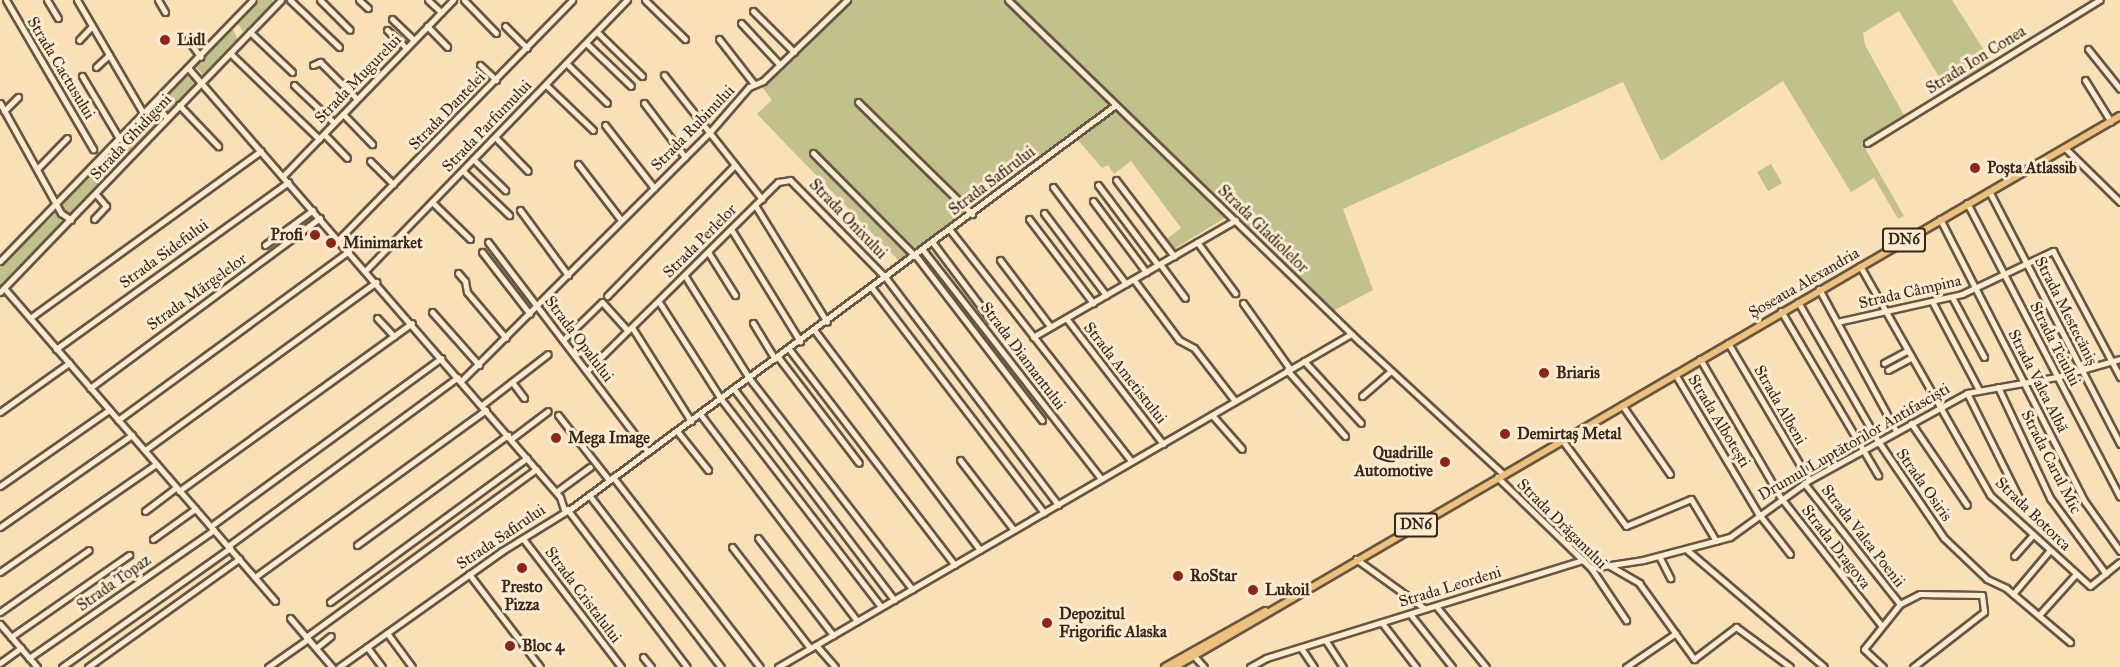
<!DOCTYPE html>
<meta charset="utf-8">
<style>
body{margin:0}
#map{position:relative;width:2120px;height:667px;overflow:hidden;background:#fae0b6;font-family:"IM FELL Great Primer",serif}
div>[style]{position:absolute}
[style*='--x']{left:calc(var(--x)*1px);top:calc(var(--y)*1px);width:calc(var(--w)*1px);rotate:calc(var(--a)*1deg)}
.green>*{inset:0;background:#c1c18c}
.roads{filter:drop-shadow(2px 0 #665642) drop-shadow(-2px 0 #665642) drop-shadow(0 2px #665642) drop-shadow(0 -2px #665642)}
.minor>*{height:5px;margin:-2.5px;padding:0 2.5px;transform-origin:2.5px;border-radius:2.5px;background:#fcebd0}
.major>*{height:6px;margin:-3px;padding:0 3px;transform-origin:3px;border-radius:3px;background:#edc07b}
.dots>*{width:16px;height:16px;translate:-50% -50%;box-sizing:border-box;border:3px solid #fcebd0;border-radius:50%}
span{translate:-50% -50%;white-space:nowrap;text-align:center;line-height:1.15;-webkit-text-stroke:6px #fcebd0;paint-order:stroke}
.shield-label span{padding:2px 4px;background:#fcebd0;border:2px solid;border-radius:4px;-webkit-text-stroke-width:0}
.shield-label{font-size:15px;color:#35281b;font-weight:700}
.poi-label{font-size:16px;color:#35281b;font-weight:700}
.left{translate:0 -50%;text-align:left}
.right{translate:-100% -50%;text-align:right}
.street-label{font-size:16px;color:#35281b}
</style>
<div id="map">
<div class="green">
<i style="clip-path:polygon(259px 0,272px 0,273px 4px,243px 32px,237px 22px)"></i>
<i style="clip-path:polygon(846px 0,1952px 0,1992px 63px,1947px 90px,1899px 11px,1863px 33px,1865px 45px,1905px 117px,1862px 143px,1904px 216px,1898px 219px,1874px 178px,1851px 192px,1783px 81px,1661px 161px,1623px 82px,1343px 209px,1373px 290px,1333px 311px,1233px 213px,1174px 249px,1167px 239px,1181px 228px,1131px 161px,1114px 174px,1108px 165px,1102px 168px,1071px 132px,901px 263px,757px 114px,772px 100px,761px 86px)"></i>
<i style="clip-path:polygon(232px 27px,238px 40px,204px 76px,195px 66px)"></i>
<i style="clip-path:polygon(186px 75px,196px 85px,166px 113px,157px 104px)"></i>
<i style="clip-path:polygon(151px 110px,161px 121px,70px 216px,65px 214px,59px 205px,148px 118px)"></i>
<i style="clip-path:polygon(1771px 164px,1782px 183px,1768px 191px,1757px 172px)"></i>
<i style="clip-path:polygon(57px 212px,62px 224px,0 288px,0 267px)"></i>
</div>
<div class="roads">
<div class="minor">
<i style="--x:6;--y:0;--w:173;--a:59.7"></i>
<i style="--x:47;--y:0;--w:21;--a:59"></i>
<i style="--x:77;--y:0;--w:131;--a:59.7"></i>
<i style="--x:158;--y:0;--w:14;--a:60"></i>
<i style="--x:290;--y:0;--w:68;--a:43.8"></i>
<i style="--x:320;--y:0;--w:42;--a:45"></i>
<i style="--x:359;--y:0;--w:12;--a:42"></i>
<i style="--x:428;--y:0;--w:18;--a:43"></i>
<i style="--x:464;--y:0;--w:46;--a:45.9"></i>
<i style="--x:645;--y:0;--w:56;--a:44.3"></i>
<i style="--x:1008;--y:0;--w:491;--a:44.2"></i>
<i style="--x:1360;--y:342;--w:195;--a:42.7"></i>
<i style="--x:753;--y:11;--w:58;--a:45"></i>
<i style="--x:392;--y:19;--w:30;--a:44"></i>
<i style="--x:741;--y:23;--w:57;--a:47.1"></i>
<i style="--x:427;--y:26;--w:29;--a:46"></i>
<i style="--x:505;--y:26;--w:31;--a:45"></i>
<i style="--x:387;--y:30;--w:26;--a:43"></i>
<i style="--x:250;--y:32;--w:58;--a:43.6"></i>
<i style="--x:597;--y:32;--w:63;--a:44.4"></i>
<i style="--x:719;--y:39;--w:57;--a:52.1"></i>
<i style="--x:79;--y:40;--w:19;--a:-47"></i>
<i style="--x:188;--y:40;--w:21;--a:53"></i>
<i style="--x:586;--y:43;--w:62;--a:43.7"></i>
<i style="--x:2088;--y:49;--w:51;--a:51.3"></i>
<i style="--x:230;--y:53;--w:124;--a:44"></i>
<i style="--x:566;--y:63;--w:57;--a:44.3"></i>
<i style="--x:313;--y:65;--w:8;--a:-23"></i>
<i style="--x:320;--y:62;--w:52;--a:45"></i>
<i style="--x:480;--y:65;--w:22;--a:43"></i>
<i style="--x:96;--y:67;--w:18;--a:-43"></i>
<i style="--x:189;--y:69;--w:566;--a:49.08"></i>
<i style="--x:560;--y:497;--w:13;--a:72"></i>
<i style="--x:664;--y:75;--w:158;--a:51.7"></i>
<i style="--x:82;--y:76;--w:72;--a:59.2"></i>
<i style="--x:2085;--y:80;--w:49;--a:58.2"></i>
<i style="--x:294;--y:85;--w:55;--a:43.5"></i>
<i style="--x:546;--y:85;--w:65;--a:43.8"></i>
<i style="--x:858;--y:102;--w:160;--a:44.5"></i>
<i style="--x:0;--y:103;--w:126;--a:61"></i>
<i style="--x:61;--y:213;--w:12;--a:35"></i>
<i style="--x:154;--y:103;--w:20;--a:49"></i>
<i style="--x:644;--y:103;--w:68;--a:52.8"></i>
<i style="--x:179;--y:105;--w:57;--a:46.4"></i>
<i style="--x:4;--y:111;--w:20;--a:-45"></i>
<i style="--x:343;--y:114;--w:42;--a:46"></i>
<i style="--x:605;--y:125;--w:80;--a:52.1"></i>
<i style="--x:324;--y:134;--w:33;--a:46"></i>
<i style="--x:495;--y:137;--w:47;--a:45.9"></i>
<i style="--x:1867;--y:143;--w:273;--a:-31.6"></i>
<i style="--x:2065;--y:148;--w:77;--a:44.5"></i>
<i style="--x:813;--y:153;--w:145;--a:45.3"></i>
<i style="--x:473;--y:159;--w:45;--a:44.1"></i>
<i style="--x:370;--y:161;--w:33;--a:45"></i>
<i style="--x:578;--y:164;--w:71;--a:52.5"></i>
<i style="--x:37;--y:169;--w:43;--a:-45.9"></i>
<i style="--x:463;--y:171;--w:64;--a:43.7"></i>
<i style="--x:283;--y:176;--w:245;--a:-46"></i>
<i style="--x:1116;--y:180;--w:96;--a:52.7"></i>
<i style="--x:1098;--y:185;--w:100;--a:53.1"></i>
<i style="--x:1053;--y:187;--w:121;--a:53"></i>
<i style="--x:1989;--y:191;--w:285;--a:62.6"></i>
<i style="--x:1093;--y:201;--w:89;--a:53.3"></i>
<i style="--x:432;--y:202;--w:53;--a:44.2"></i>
<i style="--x:1967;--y:203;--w:331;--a:62.5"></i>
<i style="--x:755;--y:205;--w:137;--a:58.4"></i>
<i style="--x:520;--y:210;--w:81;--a:53.6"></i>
<i style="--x:1044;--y:213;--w:103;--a:52.9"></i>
<i style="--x:94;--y:219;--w:18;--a:-47"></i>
<i style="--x:106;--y:206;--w:16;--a:-130"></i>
<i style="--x:1029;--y:219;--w:106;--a:52.7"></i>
<i style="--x:1940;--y:219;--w:318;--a:62.9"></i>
<i style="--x:2085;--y:502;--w:60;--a:54.5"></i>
<i style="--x:731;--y:229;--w:132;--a:58.4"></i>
<i style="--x:950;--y:230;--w:293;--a:51.9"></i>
<i style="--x:339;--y:239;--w:334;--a:-45.7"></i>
<i style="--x:488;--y:242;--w:264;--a:52.7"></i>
<i style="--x:1197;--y:242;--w:64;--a:53.3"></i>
<i style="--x:933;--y:243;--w:96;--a:53"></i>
<i style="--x:265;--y:245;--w:59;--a:-36.1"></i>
<i style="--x:923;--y:250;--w:290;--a:52.1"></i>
<i style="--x:482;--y:252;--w:78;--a:52.3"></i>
<i style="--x:708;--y:252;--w:51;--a:57.9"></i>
<i style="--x:916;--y:256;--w:207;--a:52.5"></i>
<i style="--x:1000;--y:260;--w:83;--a:52.9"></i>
<i style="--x:0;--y:261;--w:363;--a:-45.9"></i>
<i style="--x:1160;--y:264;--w:42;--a:53.7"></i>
<i style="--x:1860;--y:266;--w:263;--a:60.4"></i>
<i style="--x:1990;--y:495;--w:135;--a:42.3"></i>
<i style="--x:2090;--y:586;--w:38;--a:-39"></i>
<i style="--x:366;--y:270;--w:376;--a:-46"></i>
<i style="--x:458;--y:273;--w:11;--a:49"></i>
<i style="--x:465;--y:281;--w:11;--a:80"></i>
<i style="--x:467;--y:292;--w:60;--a:49.7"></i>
<i style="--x:685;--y:276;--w:120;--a:57.9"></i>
<i style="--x:749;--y:378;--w:267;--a:52.3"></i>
<i style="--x:1134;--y:280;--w:75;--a:53.1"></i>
<i style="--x:1179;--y:340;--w:17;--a:28"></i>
<i style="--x:1194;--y:348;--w:67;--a:52.3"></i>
<i style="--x:4;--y:288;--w:414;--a:49.1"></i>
<i style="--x:872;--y:288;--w:283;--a:52.6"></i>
<i style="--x:1819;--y:289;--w:162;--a:61.5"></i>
<i style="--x:0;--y:292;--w:405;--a:-46.1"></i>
<i style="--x:607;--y:296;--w:183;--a:-45.7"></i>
<i style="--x:1952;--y:297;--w:68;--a:61.9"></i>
<i style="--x:659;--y:302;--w:115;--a:57.4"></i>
<i style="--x:721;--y:399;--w:262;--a:52.4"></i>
<i style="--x:1798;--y:302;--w:160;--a:60.1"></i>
<i style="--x:1878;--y:441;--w:117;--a:55.8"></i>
<i style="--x:1944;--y:538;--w:59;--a:43.6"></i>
<i style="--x:1987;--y:579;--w:21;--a:25"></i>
<i style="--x:2006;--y:588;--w:84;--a:40.2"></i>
<i style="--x:1243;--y:303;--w:81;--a:54.5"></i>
<i style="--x:1933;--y:303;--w:98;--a:62.1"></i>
<i style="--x:1781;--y:311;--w:191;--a:59.4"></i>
<i style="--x:432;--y:312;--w:71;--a:48.4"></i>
<i style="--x:30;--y:318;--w:285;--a:-35.9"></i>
<i style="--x:377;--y:318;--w:25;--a:47"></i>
<i style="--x:1066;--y:318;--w:159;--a:52.4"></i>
<i style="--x:1837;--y:322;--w:128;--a:-12.6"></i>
<i style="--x:1962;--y:294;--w:101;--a:-25.3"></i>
<i style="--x:2053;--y:251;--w:143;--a:62"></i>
<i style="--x:753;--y:323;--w:42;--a:58.6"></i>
<i style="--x:633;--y:329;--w:109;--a:57.8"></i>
<i style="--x:815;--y:331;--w:274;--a:53"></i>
<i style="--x:1033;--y:337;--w:234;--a:-30"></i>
<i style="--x:563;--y:340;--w:54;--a:-44.3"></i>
<i style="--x:602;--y:302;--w:36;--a:48"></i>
<i style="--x:1728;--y:343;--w:159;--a:59.4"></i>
<i style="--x:56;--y:349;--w:286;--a:-35.7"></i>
<i style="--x:789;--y:349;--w:272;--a:52.5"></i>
<i style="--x:778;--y:357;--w:133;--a:52.6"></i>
<i style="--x:1700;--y:359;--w:161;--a:59.8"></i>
<i style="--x:1781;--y:498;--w:162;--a:51.8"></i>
<i style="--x:1304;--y:361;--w:84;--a:47.4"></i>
<i style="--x:1884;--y:363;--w:26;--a:-28"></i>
<i style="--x:1287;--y:370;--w:88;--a:48.7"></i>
<i style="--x:1888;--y:370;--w:26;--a:-28"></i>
<i style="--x:587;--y:371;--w:269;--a:-44.7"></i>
<i style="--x:778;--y:182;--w:12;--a:-9"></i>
<i style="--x:790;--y:180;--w:137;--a:45.6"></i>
<i style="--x:886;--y:278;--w:285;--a:52.8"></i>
<i style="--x:1675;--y:374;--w:162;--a:59.2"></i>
<i style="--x:1758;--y:513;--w:52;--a:52"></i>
<i style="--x:461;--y:381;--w:351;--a:-45"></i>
<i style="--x:709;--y:133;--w:61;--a:-49"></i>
<i style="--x:749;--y:87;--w:15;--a:-23"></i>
<i style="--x:763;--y:81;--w:117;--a:-44"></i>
<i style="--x:512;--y:382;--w:20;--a:53"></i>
<i style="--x:1998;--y:387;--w:123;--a:64.9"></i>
<i style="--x:2050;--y:498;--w:94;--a:53.6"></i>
<i style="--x:90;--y:388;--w:286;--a:-36.5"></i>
<i style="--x:734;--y:389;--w:265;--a:52.8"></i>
<i style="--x:1967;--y:393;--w:124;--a:63.6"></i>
<i style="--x:1362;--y:396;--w:38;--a:-41"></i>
<i style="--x:482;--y:405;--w:83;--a:-37.7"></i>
<i style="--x:1622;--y:405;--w:84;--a:55.2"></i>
<i style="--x:0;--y:412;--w:85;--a:-35.4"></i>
<i style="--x:700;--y:414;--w:260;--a:52.8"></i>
<i style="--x:558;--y:415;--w:83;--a:51.9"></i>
<i style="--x:1212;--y:415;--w:45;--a:48.6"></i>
<i style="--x:118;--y:420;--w:286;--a:-36.2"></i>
<i style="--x:1911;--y:423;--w:99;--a:55.7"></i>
<i style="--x:677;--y:431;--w:50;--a:51.5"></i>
<i style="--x:511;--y:439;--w:46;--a:-37.1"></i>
<i style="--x:1562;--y:440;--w:107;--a:53.3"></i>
<i style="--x:1626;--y:526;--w:70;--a:-22.6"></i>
<i style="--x:1691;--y:499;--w:49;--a:59.2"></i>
<i style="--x:145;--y:450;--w:286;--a:-36"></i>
<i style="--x:960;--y:460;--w:88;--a:52.4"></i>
<i style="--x:613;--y:477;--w:240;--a:52.3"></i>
<i style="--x:1497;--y:477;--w:131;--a:44.1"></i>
<i style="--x:1591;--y:568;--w:63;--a:56.1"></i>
<i style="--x:1804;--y:483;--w:154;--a:51.6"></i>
<i style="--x:0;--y:486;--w:133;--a:-34.9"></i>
<i style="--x:179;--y:491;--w:287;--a:-35.8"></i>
<i style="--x:556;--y:492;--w:42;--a:-36.3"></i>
<i style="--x:589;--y:495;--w:217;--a:52.5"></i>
<i style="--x:567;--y:509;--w:198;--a:52.8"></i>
<i style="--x:145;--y:511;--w:39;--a:-37"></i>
<i style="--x:211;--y:526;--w:285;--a:-36.1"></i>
<i style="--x:0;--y:527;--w:161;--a:-34.9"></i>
<i style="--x:758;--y:538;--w:123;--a:52.3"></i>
<i style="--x:153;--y:539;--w:52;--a:-35.5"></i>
<i style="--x:524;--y:540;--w:160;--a:52.6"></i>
<i style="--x:357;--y:545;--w:187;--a:-36.1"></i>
<i style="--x:228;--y:546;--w:285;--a:-36.3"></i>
<i style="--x:732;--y:547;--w:128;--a:52.3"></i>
<i style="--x:1687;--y:550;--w:180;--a:40.5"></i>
<i style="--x:1659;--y:556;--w:25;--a:63"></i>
<i style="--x:2014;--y:556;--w:28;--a:-48"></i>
<i style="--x:1356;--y:559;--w:85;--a:35.9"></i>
<i style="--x:1610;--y:566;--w:34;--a:30"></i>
<i style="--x:1639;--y:583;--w:94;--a:54.1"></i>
<i style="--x:1694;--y:659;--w:53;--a:-37.3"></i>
<i style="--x:1736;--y:627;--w:67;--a:36.5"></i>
<i style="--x:1591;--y:568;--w:53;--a:-8.7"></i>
<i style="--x:1643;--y:560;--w:90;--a:-14.8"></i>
<i style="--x:1730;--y:537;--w:97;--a:-35.8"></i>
<i style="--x:1809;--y:480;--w:180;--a:-28.8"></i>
<i style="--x:1967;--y:393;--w:91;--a:-10.1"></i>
<i style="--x:2057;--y:377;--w:66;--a:-15.9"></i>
<i style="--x:0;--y:572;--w:190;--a:-34.7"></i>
<i style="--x:469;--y:574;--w:117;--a:52.6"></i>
<i style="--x:255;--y:577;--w:285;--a:-35.9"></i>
<i style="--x:2013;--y:594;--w:57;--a:-49.9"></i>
<i style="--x:330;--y:602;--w:244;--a:-36.2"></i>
<i style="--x:1436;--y:606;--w:79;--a:50.7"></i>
<i style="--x:0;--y:612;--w:108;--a:-34.9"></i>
<i style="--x:1410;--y:614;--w:68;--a:51.6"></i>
<i style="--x:2039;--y:615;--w:55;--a:-47.9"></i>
<i style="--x:290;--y:618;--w:65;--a:49.4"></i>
<i style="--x:1382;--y:623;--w:56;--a:52.3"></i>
<i style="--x:0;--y:624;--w:57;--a:49.3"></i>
<i style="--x:387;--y:633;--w:42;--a:53.7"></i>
<i style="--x:11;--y:637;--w:144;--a:-34.8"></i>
<i style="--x:306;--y:637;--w:285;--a:-36.1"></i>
<i style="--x:1326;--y:641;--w:31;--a:57"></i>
<i style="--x:816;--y:645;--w:29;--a:49"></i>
<i style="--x:367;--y:647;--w:25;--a:53"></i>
<i style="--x:316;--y:648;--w:19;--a:-39"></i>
<i style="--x:1301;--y:648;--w:23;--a:56"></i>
<i style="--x:1194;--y:656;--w:15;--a:48"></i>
<i style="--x:643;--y:657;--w:13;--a:51"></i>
<i style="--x:29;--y:658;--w:225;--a:-34.7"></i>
<i style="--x:0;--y:663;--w:26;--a:-36"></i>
<i style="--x:62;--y:667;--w:206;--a:-35.3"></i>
<i style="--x:88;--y:667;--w:186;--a:-35.6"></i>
<i style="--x:268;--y:667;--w:49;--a:-35"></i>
<i style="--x:339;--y:667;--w:200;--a:-35.4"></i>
<i style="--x:502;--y:551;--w:82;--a:-31.6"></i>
<i style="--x:572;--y:508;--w:675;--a:-36.56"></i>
<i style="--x:778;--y:667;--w:663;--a:-30.16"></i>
<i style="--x:1250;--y:667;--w:18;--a:-29"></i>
<i style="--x:1266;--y:658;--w:332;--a:-17.2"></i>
<i style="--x:1626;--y:667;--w:60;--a:-34.2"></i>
<i style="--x:1883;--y:667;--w:26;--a:-137"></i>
<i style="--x:1864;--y:649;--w:58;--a:-51.3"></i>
<i style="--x:1900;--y:604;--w:22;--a:-27"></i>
<i style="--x:1920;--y:594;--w:62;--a:0.9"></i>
<i style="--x:1982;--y:595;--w:17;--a:83"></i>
<i style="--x:1984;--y:612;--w:90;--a:142.2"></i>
</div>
<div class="major">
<i style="--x:1165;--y:667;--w:115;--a:-29.2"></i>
<i style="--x:1175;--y:667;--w:1094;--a:-30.25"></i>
</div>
</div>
<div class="dots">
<i style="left:165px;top:40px;background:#8f2418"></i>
<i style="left:1975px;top:168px;background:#8f2418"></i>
<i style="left:315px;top:235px;background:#8f2418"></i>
<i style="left:331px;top:243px;background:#8f2418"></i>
<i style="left:1544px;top:373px;background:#8f2418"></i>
<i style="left:1505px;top:434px;background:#8f2418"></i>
<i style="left:556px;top:438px;background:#8f2418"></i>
<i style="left:1445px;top:462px;background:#8f2418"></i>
<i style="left:522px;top:568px;background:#8f2418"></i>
<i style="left:1178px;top:576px;background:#8f2418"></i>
<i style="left:1253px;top:590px;background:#8f2418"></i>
<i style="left:1047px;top:623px;background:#8f2418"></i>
<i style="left:510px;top:646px;background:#8f2418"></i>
</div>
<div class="shield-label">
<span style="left:1904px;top:240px">DN6</span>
<span style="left:1416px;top:525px">DN6</span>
</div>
<div class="poi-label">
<span class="left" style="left:177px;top:40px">Lidl</span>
<span class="left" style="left:1987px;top:168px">Poșta Atlassib</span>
<span class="right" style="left:303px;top:235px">Profi</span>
<span class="left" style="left:343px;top:243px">Minimarket</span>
<span class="left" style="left:1556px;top:373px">Briaris</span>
<span class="left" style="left:1517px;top:434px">Demirtaș Metal</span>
<span class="left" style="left:568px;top:438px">Mega Image</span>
<span class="right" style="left:1433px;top:462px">Quadrille<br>Automotive</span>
<span class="left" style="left:1190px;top:576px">RoStar</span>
<span style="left:522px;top:596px">Presto<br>Pizza</span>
<span class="left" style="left:1265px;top:590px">Lukoil</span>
<span class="left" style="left:1059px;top:623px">Depozitul<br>Frigorific Alaska</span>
<span class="left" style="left:522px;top:646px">Bloc 4</span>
</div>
<div class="street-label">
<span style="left:1976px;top:60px;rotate:-32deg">Strada Ion Conea</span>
<span style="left:61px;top:68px;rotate:59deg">Strada Cactusului</span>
<span style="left:358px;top:79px;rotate:-46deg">Strada Mugurelui</span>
<span style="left:447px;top:111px;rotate:-46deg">Strada Dantelei</span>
<span style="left:487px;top:126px;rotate:-46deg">Strada Parfumului</span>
<span style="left:693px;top:128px;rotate:-46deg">Strada Rubinului</span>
<span style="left:131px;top:137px;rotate:-47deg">Strada Ghidigeni</span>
<span style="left:992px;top:181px;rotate:-37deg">Strada Safirului</span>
<span style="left:848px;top:219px;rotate:46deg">Strada Onixului</span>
<span style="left:1263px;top:229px;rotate:44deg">Strada Gladiolelor</span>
<span style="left:700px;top:241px;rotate:-45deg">Strada Perlelor</span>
<span style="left:164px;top:254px;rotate:-36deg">Strada Sidefului</span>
<span style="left:1804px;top:283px;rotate:-30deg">Șoseaua Alexandria</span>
<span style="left:197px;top:292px;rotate:-36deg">Strada Mărgelelor</span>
<span style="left:1910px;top:292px;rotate:-13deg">Strada Câmpina</span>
<span style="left:2066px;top:311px;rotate:63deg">Strada Mestecăniș</span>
<span style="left:579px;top:339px;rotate:53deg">Strada Opalului</span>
<span style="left:2055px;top:344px;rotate:63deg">Strada Teiului</span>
<span style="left:1023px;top:356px;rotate:53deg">Strada Diamantului</span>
<span style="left:1125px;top:373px;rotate:52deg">Strada Ametistului</span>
<span style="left:2038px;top:381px;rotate:63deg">Strada Valea Albă</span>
<span style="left:1780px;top:405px;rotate:60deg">Strada Albeni</span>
<span style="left:1719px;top:421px;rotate:59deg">Strada Albotești</span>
<span style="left:1854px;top:442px;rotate:-30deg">Drumul Luptătorilor Antifasciști</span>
<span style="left:2051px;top:462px;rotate:63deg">Strada Carul Mic</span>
<span style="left:1924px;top:485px;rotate:55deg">Strada Osiris</span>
<span style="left:2033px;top:514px;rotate:44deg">Strada Botorca</span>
<span style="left:1562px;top:524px;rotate:45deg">Strada Drăganului</span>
<span style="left:1863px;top:536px;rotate:52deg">Strada Valea Poenii</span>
<span style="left:501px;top:537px;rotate:-34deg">Strada Safirului</span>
<span style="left:1836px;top:547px;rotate:52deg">Strada Dragova</span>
<span style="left:114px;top:583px;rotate:-35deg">Strada Topaz</span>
<span style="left:1450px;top:587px;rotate:-17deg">Strada Leordeni</span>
<span style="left:583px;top:595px;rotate:53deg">Strada Cristalului</span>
</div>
</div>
